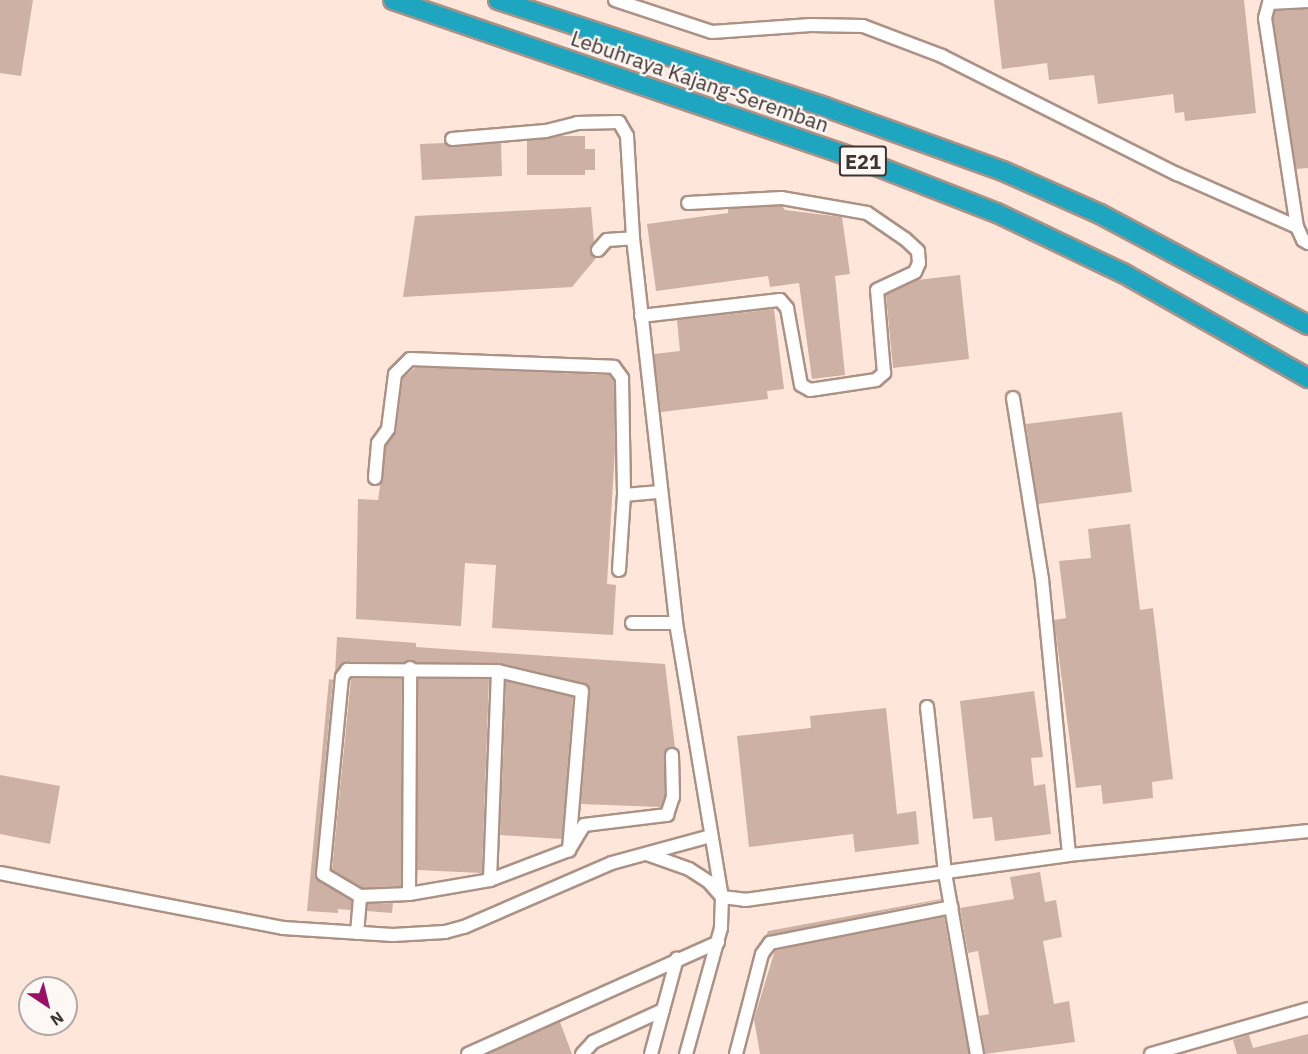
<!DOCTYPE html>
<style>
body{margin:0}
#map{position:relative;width:1308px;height:1054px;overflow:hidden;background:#fee6db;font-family:"IBM Plex Sans",sans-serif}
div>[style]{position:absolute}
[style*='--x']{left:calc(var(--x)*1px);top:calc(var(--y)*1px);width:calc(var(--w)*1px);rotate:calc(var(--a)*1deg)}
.building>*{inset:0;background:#cdb1a4}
.roads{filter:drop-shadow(2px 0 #ac9185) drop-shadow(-2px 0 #ac9185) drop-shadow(0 2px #ac9185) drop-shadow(0 -2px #ac9185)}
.minor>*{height:12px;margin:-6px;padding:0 6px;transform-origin:6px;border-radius:6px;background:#fff}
.highway>*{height:18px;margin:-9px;padding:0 9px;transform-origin:9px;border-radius:9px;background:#1ea6c0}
span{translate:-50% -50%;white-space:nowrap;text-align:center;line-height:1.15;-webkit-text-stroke:4.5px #fdf7f5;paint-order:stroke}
.shield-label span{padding:2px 4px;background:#fdf7f5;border:2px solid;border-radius:4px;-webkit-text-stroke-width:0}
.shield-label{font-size:20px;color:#3f342f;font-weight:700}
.street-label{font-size:21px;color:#3f342f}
.north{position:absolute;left:18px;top:976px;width:60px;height:60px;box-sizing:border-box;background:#fdf7f5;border:2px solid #b1a9a6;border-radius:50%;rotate:145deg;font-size:16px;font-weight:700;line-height:24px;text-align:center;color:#3f342f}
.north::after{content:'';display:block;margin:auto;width:21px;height:27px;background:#991165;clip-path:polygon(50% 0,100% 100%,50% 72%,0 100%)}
</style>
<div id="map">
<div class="building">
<i style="clip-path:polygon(0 0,33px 0,21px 76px,0 73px)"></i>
<i style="clip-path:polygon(994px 0,1244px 0,1256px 113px,1185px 121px,1184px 112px,1175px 113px,1173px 94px,1098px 104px,1094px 75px,1049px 80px,1047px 63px,1002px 69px)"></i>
<i style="clip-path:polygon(1308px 9px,1308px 168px,1296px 169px,1273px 18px,1275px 11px)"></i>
<i style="clip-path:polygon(560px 136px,585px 136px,585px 149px,595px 149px,595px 170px,585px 170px,585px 175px,527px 175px,527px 141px)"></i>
<i style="clip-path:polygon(445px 143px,453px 147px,501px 143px,502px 176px,422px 180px,420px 144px)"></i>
<i style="clip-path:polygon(782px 206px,785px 210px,842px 217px,850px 274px,835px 276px,845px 375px,812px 379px,799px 283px,770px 287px,768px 276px,656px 291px,647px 224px,728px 213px,728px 209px)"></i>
<i style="clip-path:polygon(591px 207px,594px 242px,590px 252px,596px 258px,572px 287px,403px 297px,415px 216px)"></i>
<i style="clip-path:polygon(960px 275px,969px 359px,893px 368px,886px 295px,917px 280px)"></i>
<i style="clip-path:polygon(774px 309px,784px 389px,767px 391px,768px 399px,661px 412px,654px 354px,680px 351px,677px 320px)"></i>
<i style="clip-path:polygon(416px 367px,610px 375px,614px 381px,615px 449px,607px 584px,616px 585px,613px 635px,492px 628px,496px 565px,465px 563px,461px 626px,356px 619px,358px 499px,378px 500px,386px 446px,396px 430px,403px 378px)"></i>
<i style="clip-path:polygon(1122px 412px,1132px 492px,1038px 504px,1026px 424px)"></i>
<i style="clip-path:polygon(1130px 524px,1140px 610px,1153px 608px,1173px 779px,1152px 782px,1153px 798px,1103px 804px,1101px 785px,1076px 788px,1054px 620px,1066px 618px,1059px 561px,1091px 558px,1088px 529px)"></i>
<i style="clip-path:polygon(337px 637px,416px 643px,416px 647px,665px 664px,675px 748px,667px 748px,664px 755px,665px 795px,661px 807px,581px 804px,590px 692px,587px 684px,498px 663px,347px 662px,335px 674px)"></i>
<i style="clip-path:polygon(351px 678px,402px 679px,401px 886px,362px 888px,332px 870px)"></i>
<i style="clip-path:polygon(329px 679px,333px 680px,315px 873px,319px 881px,351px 900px,351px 910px,338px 909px,338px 913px,307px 911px)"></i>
<i style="clip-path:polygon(418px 679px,489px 679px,482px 873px,417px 870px)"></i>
<i style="clip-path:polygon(506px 681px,573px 697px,562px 839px,500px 835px)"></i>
<i style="clip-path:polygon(1034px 691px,1043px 757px,1031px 758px,1034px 786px,1045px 784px,1051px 834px,995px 841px,992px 817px,973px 819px,960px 701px)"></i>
<i style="clip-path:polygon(886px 708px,897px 814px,916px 811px,919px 844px,855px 852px,853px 834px,749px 847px,737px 736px,811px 728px,810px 716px)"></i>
<i style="clip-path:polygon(0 775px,60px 786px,50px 844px,0 834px)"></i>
<i style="clip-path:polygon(1040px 872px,1045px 902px,1056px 900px,1062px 937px,1043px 941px,1054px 1004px,1069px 1001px,1075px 1042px,985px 1054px,979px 1016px,989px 1014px,978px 951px,968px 953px,960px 908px,1014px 899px,1010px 877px)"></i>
<i style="clip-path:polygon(941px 899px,941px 900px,766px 936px,768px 931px)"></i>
<i style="clip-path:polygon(393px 903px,392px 913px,367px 911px,368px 904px)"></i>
<i style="clip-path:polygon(944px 917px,969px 1054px,760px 1054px,754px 1019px,775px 950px)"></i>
<i style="clip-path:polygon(560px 1022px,572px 1054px,488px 1054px)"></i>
<i style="clip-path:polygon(1308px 1034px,1308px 1054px,1237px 1054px,1233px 1040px,1249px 1035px,1253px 1048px)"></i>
</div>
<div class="roads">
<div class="minor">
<i style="--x:615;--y:0;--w:102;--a:18.3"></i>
<i style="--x:712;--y:32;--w:99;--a:-4"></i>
<i style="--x:811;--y:25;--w:52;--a:1.1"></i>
<i style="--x:863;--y:26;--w:85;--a:20.8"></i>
<i style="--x:942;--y:56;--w:263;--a:26.7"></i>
<i style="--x:1177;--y:174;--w:131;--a:23.8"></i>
<i style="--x:1308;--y:1;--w:39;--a:177"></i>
<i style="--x:1269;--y:3;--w:16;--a:105"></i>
<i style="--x:1265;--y:18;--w:211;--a:81.3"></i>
<i style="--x:1297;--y:227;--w:14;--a:65"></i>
<i style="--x:1303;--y:240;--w:6;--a:31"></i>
<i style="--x:452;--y:139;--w:94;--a:-4.9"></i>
<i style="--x:546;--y:131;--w:32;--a:-14"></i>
<i style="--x:577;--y:123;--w:42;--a:-1.4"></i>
<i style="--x:619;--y:122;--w:16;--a:60"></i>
<i style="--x:627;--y:136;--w:102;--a:86.6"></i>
<i style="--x:598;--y:250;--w:13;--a:-48"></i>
<i style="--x:607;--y:240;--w:26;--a:-4"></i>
<i style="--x:633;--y:238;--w:387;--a:83.6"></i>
<i style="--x:676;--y:623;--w:278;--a:80.5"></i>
<i style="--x:722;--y:897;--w:31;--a:92"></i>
<i style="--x:721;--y:928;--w:131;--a:105.5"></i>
<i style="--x:641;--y:316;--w:140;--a:-6.6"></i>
<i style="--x:780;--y:300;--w:11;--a:49"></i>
<i style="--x:787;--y:308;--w:78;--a:79.7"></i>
<i style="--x:801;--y:385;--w:10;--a:29"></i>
<i style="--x:810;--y:390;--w:67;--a:-8.6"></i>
<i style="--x:876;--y:380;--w:11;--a:-41"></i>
<i style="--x:884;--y:373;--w:83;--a:-94.8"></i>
<i style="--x:877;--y:290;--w:42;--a:-25.3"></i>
<i style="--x:915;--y:272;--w:10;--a:-66"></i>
<i style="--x:919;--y:263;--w:12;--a:-95"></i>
<i style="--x:918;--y:251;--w:18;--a:-137"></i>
<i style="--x:905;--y:239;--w:46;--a:-145.6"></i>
<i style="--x:867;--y:213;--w:86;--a:-170"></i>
<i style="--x:782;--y:198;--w:94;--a:177"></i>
<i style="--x:1013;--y:398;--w:183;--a:80.9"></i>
<i style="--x:1042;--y:579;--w:277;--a:84.4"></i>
<i style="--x:375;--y:478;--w:35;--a:-85"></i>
<i style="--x:378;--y:443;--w:17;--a:-54"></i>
<i style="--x:388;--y:429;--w:55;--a:-82.7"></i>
<i style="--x:395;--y:374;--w:21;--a:-45"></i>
<i style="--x:410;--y:359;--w:204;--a:2.2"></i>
<i style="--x:614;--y:367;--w:14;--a:54"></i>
<i style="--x:622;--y:378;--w:117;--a:89"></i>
<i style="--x:619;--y:570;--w:75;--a:-86.2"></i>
<i style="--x:624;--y:495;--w:36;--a:-5"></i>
<i style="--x:632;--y:623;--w:44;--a:0"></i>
<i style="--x:927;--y:707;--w:167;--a:83.8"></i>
<i style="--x:945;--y:873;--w:184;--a:80"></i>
<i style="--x:647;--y:854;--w:45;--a:19.7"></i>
<i style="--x:689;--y:869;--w:24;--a:33"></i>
<i style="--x:709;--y:882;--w:20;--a:49"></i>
<i style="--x:722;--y:897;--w:23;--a:7"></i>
<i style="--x:745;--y:900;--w:327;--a:-7.9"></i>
<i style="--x:1069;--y:855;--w:240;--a:-5.7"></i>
<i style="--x:0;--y:873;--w:288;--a:11"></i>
<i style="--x:283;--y:928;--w:110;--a:3.6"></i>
<i style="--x:393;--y:935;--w:52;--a:-3.3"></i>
<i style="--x:445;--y:932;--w:20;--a:-15"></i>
<i style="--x:464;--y:927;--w:161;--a:-23.4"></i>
<i style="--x:612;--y:863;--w:103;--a:-15.3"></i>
<i style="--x:490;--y:880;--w:209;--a:-87.8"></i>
<i style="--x:409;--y:894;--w:226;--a:-89.7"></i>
<i style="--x:360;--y:896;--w:43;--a:-149.3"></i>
<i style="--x:323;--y:874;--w:198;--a:-84.5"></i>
<i style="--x:342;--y:677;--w:9;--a:-54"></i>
<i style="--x:347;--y:670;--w:151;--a:0.4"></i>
<i style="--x:498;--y:671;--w:86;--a:13.4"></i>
<i style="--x:582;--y:691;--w:160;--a:94.7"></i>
<i style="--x:357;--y:933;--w:37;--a:-85"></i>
<i style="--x:360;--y:896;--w:49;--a:-2.3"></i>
<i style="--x:409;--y:894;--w:82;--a:-9.8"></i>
<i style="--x:490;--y:880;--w:85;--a:-20.8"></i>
<i style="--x:569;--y:850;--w:29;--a:-59"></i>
<i style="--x:584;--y:825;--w:84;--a:-6.9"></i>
<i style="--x:667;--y:815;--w:19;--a:-72"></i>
<i style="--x:673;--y:797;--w:42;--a:-91.4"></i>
<i style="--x:468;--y:1054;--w:274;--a:-24.1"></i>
<i style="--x:582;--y:1054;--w:16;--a:-47"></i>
<i style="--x:593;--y:1042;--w:77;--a:-24.6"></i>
<i style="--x:651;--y:1054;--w:99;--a:-74.8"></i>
<i style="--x:736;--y:1054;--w:103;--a:-75.4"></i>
<i style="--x:762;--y:954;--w:14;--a:-54"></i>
<i style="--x:770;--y:943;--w:185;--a:-11.2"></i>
<i style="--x:1151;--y:1054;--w:163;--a:-16"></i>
</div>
<div class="highway">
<i style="--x:393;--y:0;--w:495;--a:18.9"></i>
<i style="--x:861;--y:160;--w:146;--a:21.3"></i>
<i style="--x:997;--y:213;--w:140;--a:25.5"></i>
<i style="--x:1123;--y:273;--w:213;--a:29.6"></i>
<i style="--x:498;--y:0;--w:344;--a:18.1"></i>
<i style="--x:825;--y:107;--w:189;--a:19.8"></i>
<i style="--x:1003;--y:171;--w:106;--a:23.9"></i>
<i style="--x:1100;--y:214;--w:236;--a:28.1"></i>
</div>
</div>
<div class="shield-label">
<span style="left:863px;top:161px">E21</span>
</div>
<div class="street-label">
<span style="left:700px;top:81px;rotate:19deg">Lebuhraya Kajang-Seremban</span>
</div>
<div class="north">N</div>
</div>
